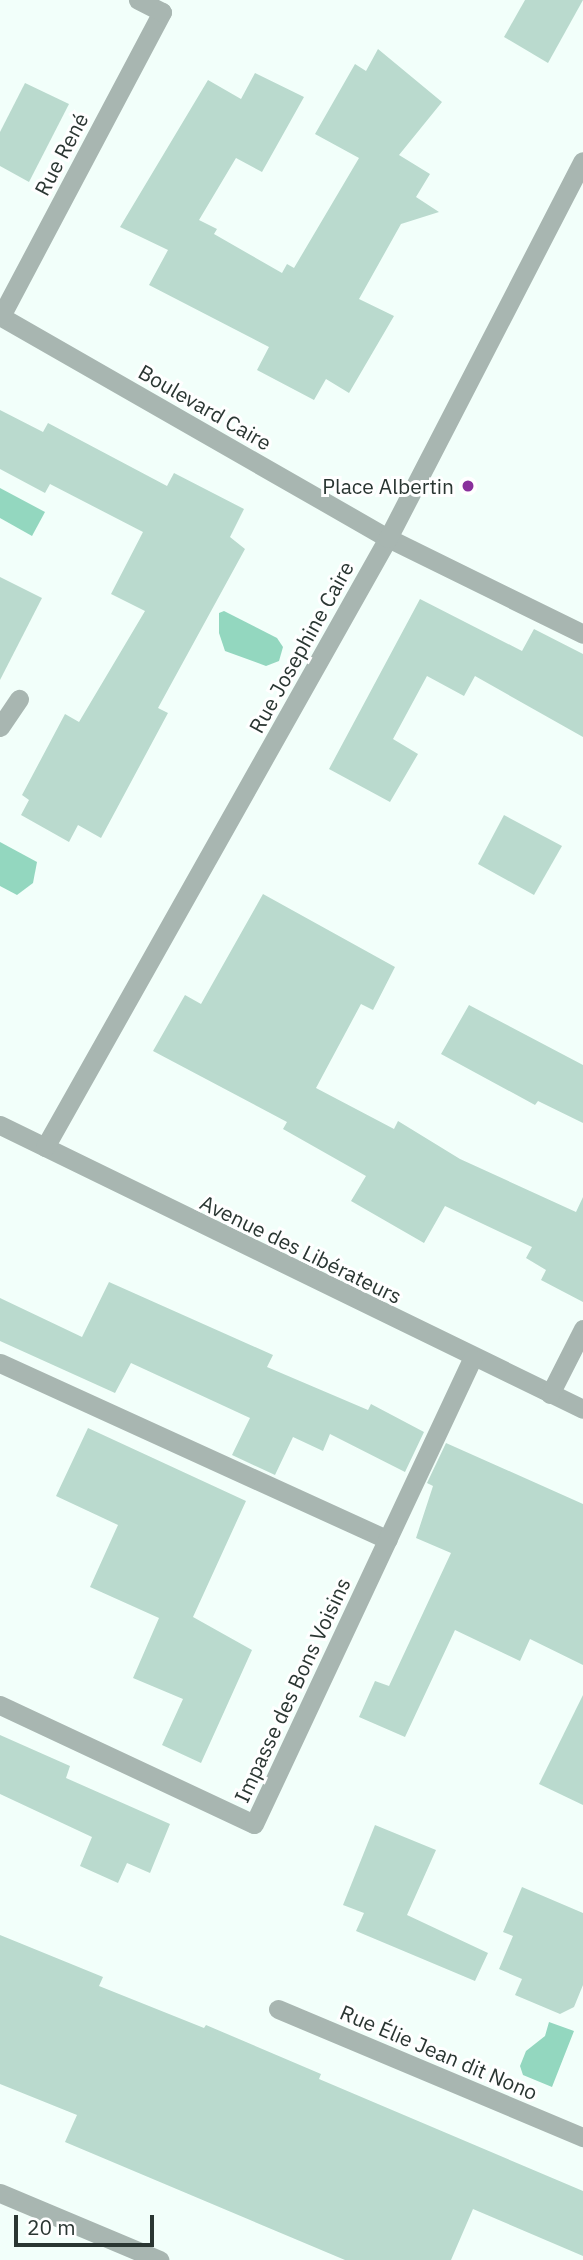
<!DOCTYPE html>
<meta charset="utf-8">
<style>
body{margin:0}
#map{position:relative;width:583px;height:2260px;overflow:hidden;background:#f2fffa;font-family:"IBM Plex Sans",sans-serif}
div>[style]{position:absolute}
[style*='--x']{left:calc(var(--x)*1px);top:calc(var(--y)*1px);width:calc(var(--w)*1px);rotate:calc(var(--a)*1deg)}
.water>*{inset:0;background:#93d7bf}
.building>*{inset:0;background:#badace}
.minor>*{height:19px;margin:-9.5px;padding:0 9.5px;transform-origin:9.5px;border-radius:9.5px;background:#a8b6b1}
.dots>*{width:19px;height:19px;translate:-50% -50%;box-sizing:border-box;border:4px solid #fff;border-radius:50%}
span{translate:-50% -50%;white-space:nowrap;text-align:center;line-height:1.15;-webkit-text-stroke:6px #fff;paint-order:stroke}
.street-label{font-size:21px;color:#2a3632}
.poi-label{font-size:21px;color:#2a3632}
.right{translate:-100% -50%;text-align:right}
.scale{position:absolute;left:14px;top:2215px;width:140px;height:32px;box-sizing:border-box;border:4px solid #2a3632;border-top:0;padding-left:9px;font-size:21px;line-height:24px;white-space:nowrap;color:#2a3632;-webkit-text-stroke:5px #fff;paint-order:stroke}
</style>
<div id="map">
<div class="water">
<i style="clip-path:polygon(0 488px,45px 512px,32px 536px,0 518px)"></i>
<i style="clip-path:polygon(224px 611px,277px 638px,283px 647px,279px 661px,266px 666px,225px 651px,219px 633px,219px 613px)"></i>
<i style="clip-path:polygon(0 842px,37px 862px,33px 883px,17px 895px,0 886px)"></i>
<i style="clip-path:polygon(549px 2022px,574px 2031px,552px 2087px,523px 2075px,520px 2066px,526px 2051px,545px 2036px)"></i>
</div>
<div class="building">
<i style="clip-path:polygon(525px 0,583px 0,548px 63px,504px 37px)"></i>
<i style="clip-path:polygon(378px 49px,442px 102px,399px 155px,430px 174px,416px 197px,439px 212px,401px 224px,359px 299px,394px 316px,349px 393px,326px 379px,314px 400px,257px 370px,269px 347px,149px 285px,168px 250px,120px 227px,208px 80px,241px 99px,255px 73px,304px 97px,262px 172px,236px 158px,199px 220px,217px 229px,214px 234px,282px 273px,287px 264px,294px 268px,359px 158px,315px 134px,355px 64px,366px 71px)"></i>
<i style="clip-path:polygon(25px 83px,69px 104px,29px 182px,0 166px,0 132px)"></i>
<i style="clip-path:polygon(0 410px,43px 432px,48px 423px,167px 486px,174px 473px,244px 509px,230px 537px,245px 549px,158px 708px,168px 713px,101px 838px,78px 825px,69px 842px,21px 815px,29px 800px,22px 795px,65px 714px,79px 722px,145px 611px,111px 594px,143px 532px,50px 484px,45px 493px,0 469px)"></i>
<i style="clip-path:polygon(0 577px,42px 598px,0 680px)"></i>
<i style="clip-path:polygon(420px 599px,522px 651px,534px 629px,583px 654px,583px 737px,475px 676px,464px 696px,427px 676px,393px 739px,418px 754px,390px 802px,329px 769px)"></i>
<i style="clip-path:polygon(504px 815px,562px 846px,534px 895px,478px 864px)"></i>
<i style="clip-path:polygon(263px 894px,395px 967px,373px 1010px,361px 1004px,316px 1088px,394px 1129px,398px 1121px,460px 1159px,576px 1212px,583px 1197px,583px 1302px,541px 1280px,546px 1270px,526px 1258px,532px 1247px,445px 1206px,424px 1243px,351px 1201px,366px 1176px,283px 1129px,287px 1122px,153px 1051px,185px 995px,201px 1004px)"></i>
<i style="clip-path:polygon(469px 1005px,583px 1065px,583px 1123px,538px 1101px,535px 1105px,441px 1054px)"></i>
<i style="clip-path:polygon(109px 1282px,273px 1355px,267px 1367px,368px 1410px,371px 1404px,424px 1432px,405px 1472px,330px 1434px,323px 1451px,293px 1437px,275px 1475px,232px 1455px,250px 1418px,131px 1363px,115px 1393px,0 1341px,0 1298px,82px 1337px)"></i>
<i style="clip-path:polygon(88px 1428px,246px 1501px,193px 1617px,252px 1650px,201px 1763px,162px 1745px,183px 1699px,133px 1678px,159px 1618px,90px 1587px,118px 1525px,56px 1496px)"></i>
<i style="clip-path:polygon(446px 1443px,583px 1504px,583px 1665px,530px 1639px,520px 1661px,455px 1630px,405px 1737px,359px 1717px,375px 1681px,389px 1686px,451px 1553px,416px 1538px,433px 1486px,427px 1483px)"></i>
<i style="clip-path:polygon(583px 1695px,583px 1805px,539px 1784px)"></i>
<i style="clip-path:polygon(0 1735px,70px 1766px,66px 1778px,170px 1824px,150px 1873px,127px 1863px,118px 1883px,80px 1866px,92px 1837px,0 1794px)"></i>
<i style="clip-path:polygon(375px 1825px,436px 1850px,407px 1915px,488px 1953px,475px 1981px,356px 1931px,364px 1913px,343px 1905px)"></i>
<i style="clip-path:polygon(522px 1887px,583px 1913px,583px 1985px,574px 2007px,560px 2014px,515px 1995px,522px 1979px,499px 1969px,513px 1936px,503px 1932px)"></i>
<i style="clip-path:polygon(0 1935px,103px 1977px,99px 1986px,204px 2028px,206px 2025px,321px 2074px,319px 2079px,583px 2191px,583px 2256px,473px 2209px,451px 2260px,345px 2260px,65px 2142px,77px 2115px,0 2084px)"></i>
</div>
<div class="minor">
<i style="--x:0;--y:316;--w:447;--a:29.8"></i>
<i style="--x:388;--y:538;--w:217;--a:26.2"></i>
<i style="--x:1;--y:316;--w:344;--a:-62.1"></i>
<i style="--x:162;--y:12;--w:27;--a:-153"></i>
<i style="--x:0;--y:727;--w:34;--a:-56"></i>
<i style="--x:0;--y:1125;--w:648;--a:25.97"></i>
<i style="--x:45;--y:1147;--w:699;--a:-60.61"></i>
<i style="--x:388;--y:538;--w:424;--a:-62.7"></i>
<i style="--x:0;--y:1363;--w:426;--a:24.5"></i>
<i style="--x:550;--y:1394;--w:73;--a:-63.1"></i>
<i style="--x:0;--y:1705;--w:280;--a:25.1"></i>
<i style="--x:254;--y:1824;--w:514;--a:-64.88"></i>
<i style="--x:278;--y:2009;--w:331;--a:22.8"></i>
<i style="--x:0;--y:2193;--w:173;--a:22.8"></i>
</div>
<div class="dots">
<i style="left:468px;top:486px;background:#89309c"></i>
</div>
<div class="street-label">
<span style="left:61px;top:154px;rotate:-62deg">Rue René</span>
<span style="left:205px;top:407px;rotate:30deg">Boulevard Caire</span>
<span style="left:301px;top:647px;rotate:-61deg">Rue Josephine Caire</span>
<span style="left:301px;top:1249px;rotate:26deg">Avenue des Libérateurs</span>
<span style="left:292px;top:1690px;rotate:-65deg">Impasse des Bons Voisins</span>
<span style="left:439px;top:2052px;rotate:23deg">Rue Élie Jean dit Nono</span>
</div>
<div class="poi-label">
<span class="right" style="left:454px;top:486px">Place Albertin</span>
</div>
<div class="scale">20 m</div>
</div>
